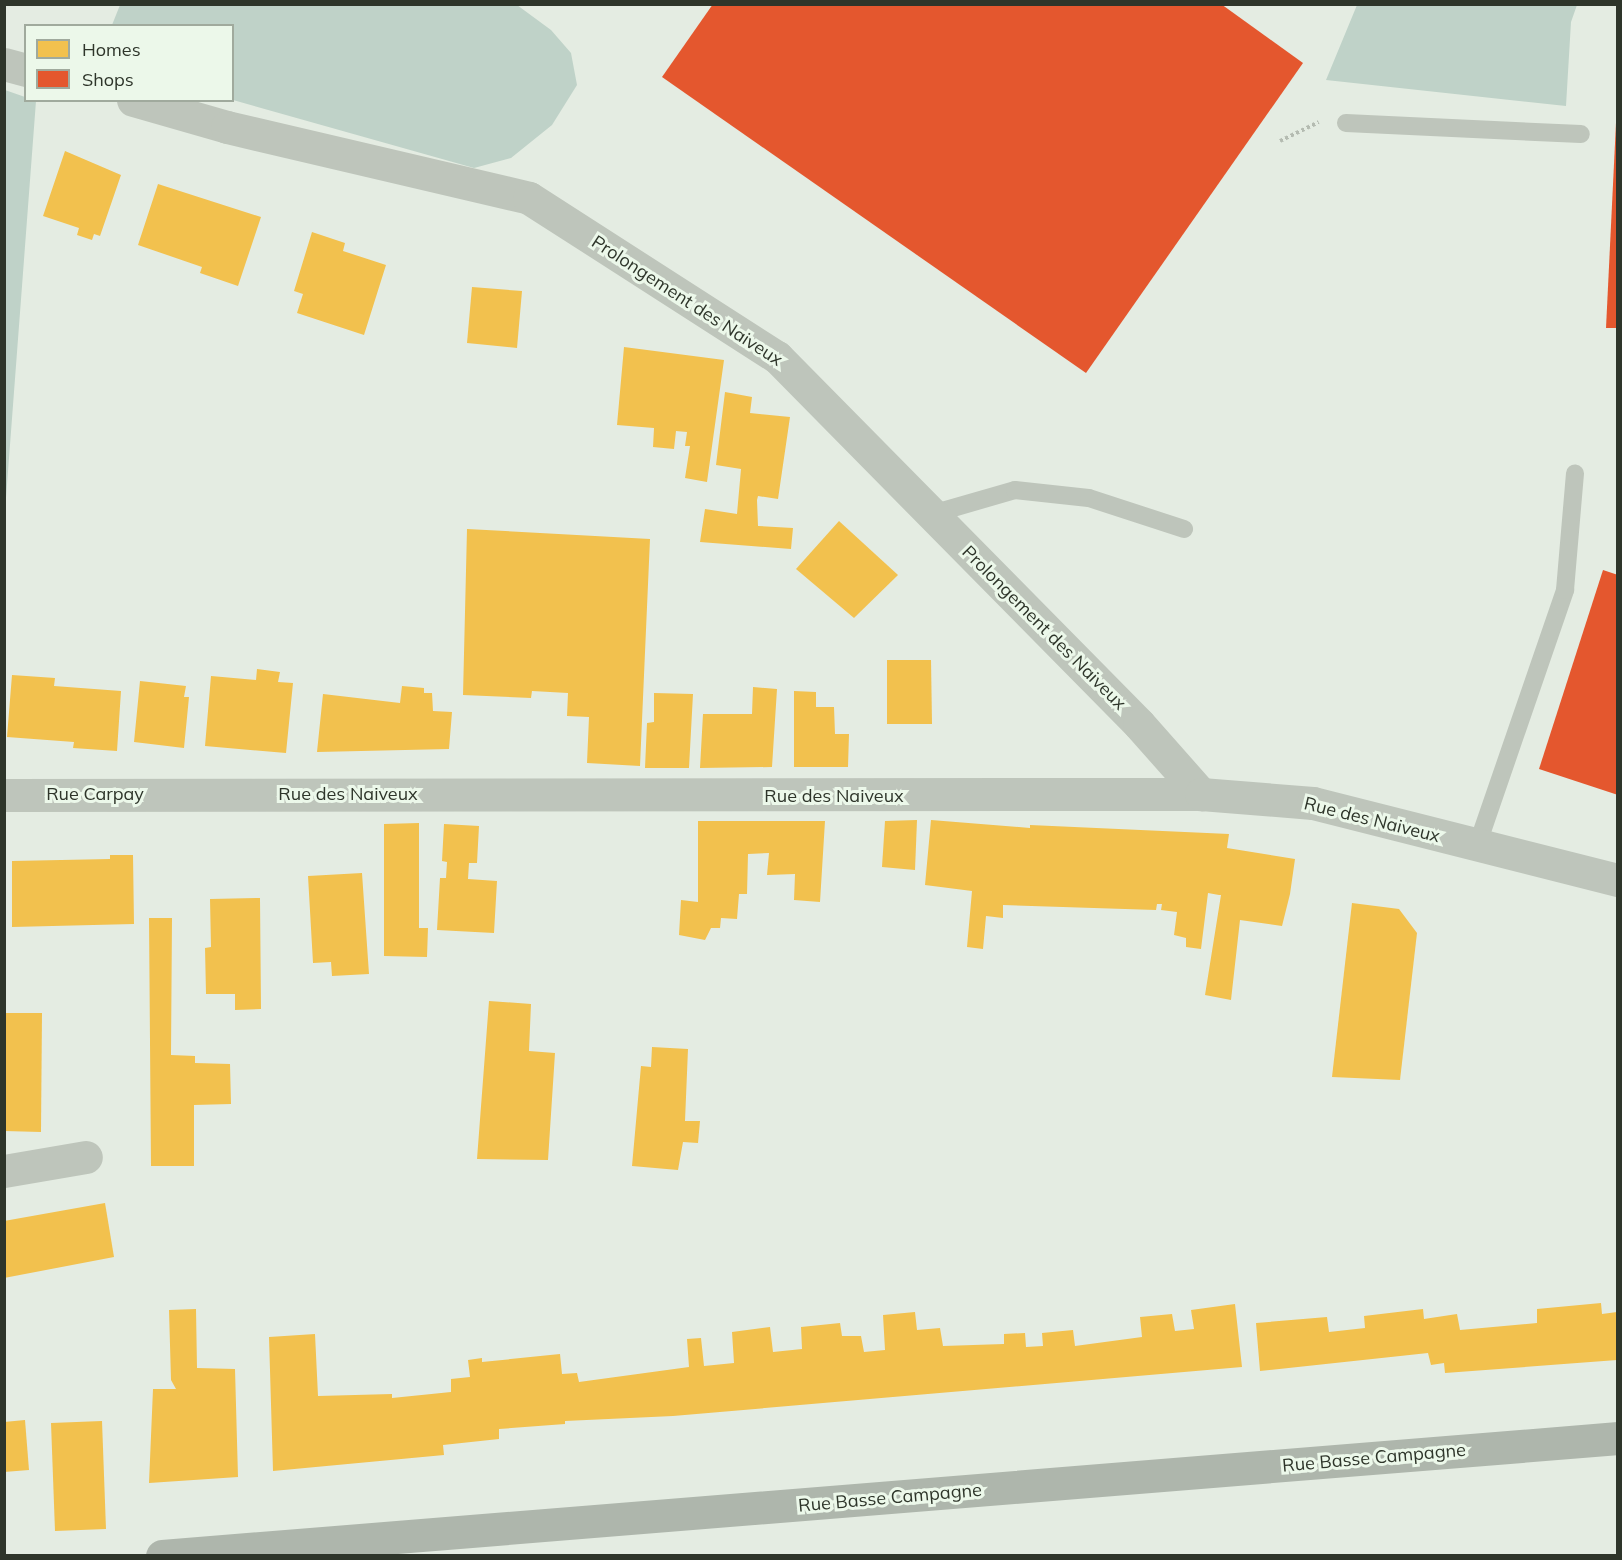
<!DOCTYPE html>
<style>
body{margin:0}
#map{position:relative;width:1622px;height:1560px;overflow:hidden;background:#e4ece2;font-family:Mulish,sans-serif}
div>[style]{position:absolute}
[style*='--x']{left:calc(var(--x)*1px);top:calc(var(--y)*1px);width:calc(var(--w)*1px);rotate:calc(var(--a)*1deg)}
.green>*{inset:0;background:#bfd2c8}
.homes>*{inset:0;background:#f2c14e}
.shops>*{inset:0;background:#e4572e}
.path>*{height:4px;margin-top:-2px;transform-origin:0;background:repeating-linear-gradient(90deg,#b4bbb1 0 3px,transparent 0 6px)}
.lane>*{height:18px;margin:-9px;padding:0 9px;transform-origin:9px;border-radius:9px;background:#bec5bb}
.street>*{height:33px;margin:-16.5px;padding:0 16.5px;transform-origin:16.5px;border-radius:16.5px;background:#bec5bb}
.secondary>*{height:33px;margin:-16.5px;padding:0 16.5px;transform-origin:16.5px;border-radius:16.5px;background:#aeb6ac}
span{translate:-50% -50%;white-space:nowrap;text-align:center;line-height:1.15;-webkit-text-stroke:6px #ecf8ea;paint-order:stroke}
.street-label{font-size:18px;color:#2e352a}
.frame{position:absolute;inset:0;border:6px solid #2e352a;pointer-events:none}
.legend{position:absolute;left:24px;top:24px;width:210px;height:78px;box-sizing:border-box;background:#ecf8ea;border:2px solid #a0aa9d;margin:0;padding:8px 10px;list-style:none;font-size:18px;color:#2e352a}
.legend li{display:flex;align-items:center;gap:12px;height:30px}
.legend b{width:30px;border:2px solid #a0aa9d}
</style>
<div id="map">
<div class="green">
<i style="clip-path:polygon(120px 5px,517px 5px,551px 30px,571px 53px,577px 85px,552px 125px,511px 158px,474px 168px,233px 100px,232px 26px,112px 25px)"></i>
<i style="clip-path:polygon(1357px 5px,1577px 5px,1571px 22px,1566px 106px,1326px 80px)"></i>
<i style="clip-path:polygon(5px 90px,25px 97px,26px 100px,36px 101px,5px 511px)"></i>
</div>
<div class="homes">
<i style="clip-path:polygon(65px 151px,121px 175px,100px 236px,94px 234px,92px 240px,77px 235px,79px 228px,43px 216px)"></i>
<i style="clip-path:polygon(158px 184px,261px 217px,238px 286px,200px 273px,202px 267px,138px 245px)"></i>
<i style="clip-path:polygon(312px 232px,345px 243px,343px 251px,386px 265px,364px 335px,297px 313px,303px 294px,294px 291px)"></i>
<i style="clip-path:polygon(472px 287px,522px 291px,517px 348px,467px 343px)"></i>
<i style="clip-path:polygon(624px 347px,724px 360px,707px 482px,685px 478px,690px 446px,685px 446px,687px 432px,676px 431px,674px 449px,653px 447px,654px 428px,617px 425px)"></i>
<i style="clip-path:polygon(725px 392px,752px 397px,750px 413px,790px 417px,778px 499px,758px 496px,757px 500px,758px 526px,793px 528px,791px 549px,700px 542px,705px 509px,737px 514px,741px 469px,716px 465px)"></i>
<i style="clip-path:polygon(839px 521px,898px 575px,854px 618px,796px 569px)"></i>
<i style="clip-path:polygon(467px 529px,650px 539px,640px 766px,587px 763px,589px 717px,567px 716px,568px 693px,532px 691px,531px 698px,463px 695px)"></i>
<i style="clip-path:polygon(887px 660px,931px 660px,932px 724px,887px 724px)"></i>
<i style="clip-path:polygon(257px 669px,280px 672px,278px 682px,293px 683px,286px 753px,205px 746px,211px 676px,256px 680px)"></i>
<i style="clip-path:polygon(12px 675px,55px 678px,54px 686px,121px 691px,117px 751px,73px 748px,74px 742px,7px 737px)"></i>
<i style="clip-path:polygon(140px 681px,186px 686px,184px 697px,189px 697px,184px 748px,134px 742px)"></i>
<i style="clip-path:polygon(402px 686px,424px 688px,424px 693px,432px 693px,433px 711px,452px 712px,449px 749px,317px 752px,323px 694px,400px 703px)"></i>
<i style="clip-path:polygon(753px 687px,777px 689px,772px 767px,700px 768px,703px 714px,752px 714px)"></i>
<i style="clip-path:polygon(794px 691px,816px 692px,816px 707px,834px 707px,835px 734px,849px 734px,848px 767px,794px 767px)"></i>
<i style="clip-path:polygon(654px 693px,693px 694px,689px 768px,645px 768px,647px 723px,654px 722px)"></i>
<i style="clip-path:polygon(917px 820px,915px 870px,882px 867px,885px 821px)"></i>
<i style="clip-path:polygon(931px 820px,1030px 828px,1030px 825px,1229px 834px,1227px 848px,1295px 859px,1290px 894px,1282px 926px,1240px 920px,1231px 1000px,1205px 995px,1221px 895px,1219px 895px,1208px 893px,1201px 949px,1186px 947px,1186px 938px,1174px 935px,1177px 912px,1161px 910px,1162px 904px,1157px 904px,1156px 910px,1003px 905px,1003px 918px,986px 916px,983px 949px,967px 947px,972px 891px,925px 885px)"></i>
<i style="clip-path:polygon(698px 821px,825px 821px,820px 902px,794px 900px,795px 874px,767px 875px,769px 853px,748px 854px,747px 894px,739px 894px,737px 919px,721px 918px,720px 928px,711px 928px,705px 940px,679px 935px,681px 900px,698px 902px)"></i>
<i style="clip-path:polygon(419px 823px,419px 928px,428px 928px,427px 957px,384px 956px,384px 824px)"></i>
<i style="clip-path:polygon(444px 824px,479px 826px,477px 863px,469px 863px,468px 879px,497px 881px,494px 933px,437px 930px,440px 878px,446px 878px,447px 862px,442px 861px)"></i>
<i style="clip-path:polygon(110px 855px,133px 855px,134px 924px,12px 927px,12px 861px,110px 859px)"></i>
<i style="clip-path:polygon(362px 873px,369px 974px,332px 976px,331px 962px,313px 963px,308px 876px)"></i>
<i style="clip-path:polygon(260px 898px,261px 1009px,235px 1010px,235px 994px,206px 994px,205px 948px,211px 947px,210px 899px)"></i>
<i style="clip-path:polygon(1352px 903px,1399px 909px,1417px 933px,1400px 1080px,1332px 1077px)"></i>
<i style="clip-path:polygon(149px 918px,172px 918px,171px 1055px,195px 1056px,195px 1063px,230px 1064px,231px 1104px,194px 1105px,194px 1166px,151px 1166px)"></i>
<i style="clip-path:polygon(489px 1001px,531px 1004px,529px 1051px,555px 1053px,548px 1160px,477px 1159px)"></i>
<i style="clip-path:polygon(4px 1013px,42px 1013px,41px 1132px,4px 1131px)"></i>
<i style="clip-path:polygon(652px 1047px,688px 1049px,685px 1121px,700px 1121px,698px 1143px,683px 1142px,678px 1170px,632px 1166px,641px 1066px,651px 1067px)"></i>
<i style="clip-path:polygon(105px 1203px,114px 1257px,4px 1278px,4px 1221px)"></i>
<i style="clip-path:polygon(1601px 1303px,1602px 1314px,1617px 1312px,1617px 1360px,1445px 1373px,1444px 1363px,1431px 1365px,1428px 1353px,1260px 1371px,1256px 1323px,1327px 1317px,1329px 1332px,1365px 1328px,1364px 1316px,1423px 1309px,1424px 1319px,1457px 1314px,1460px 1330px,1537px 1323px,1537px 1309px)"></i>
<i style="clip-path:polygon(1235px 1304px,1242px 1367px,673px 1416px,565px 1421px,565px 1424px,499px 1429px,499px 1439px,443px 1445px,444px 1455px,273px 1471px,269px 1337px,315px 1334px,318px 1396px,392px 1394px,392px 1398px,451px 1392px,451px 1379px,470px 1377px,468px 1360px,482px 1358px,482px 1362px,560px 1354px,562px 1374px,577px 1373px,579px 1382px,689px 1367px,687px 1339px,701px 1338px,704px 1366px,734px 1363px,732px 1332px,770px 1327px,773px 1352px,802px 1349px,801px 1327px,840px 1323px,842px 1336px,861px 1336px,864px 1352px,885px 1350px,883px 1315px,915px 1312px,917px 1330px,940px 1328px,943px 1346px,1004px 1344px,1004px 1334px,1025px 1333px,1026px 1347px,1043px 1346px,1042px 1333px,1073px 1330px,1075px 1346px,1142px 1337px,1140px 1317px,1172px 1314px,1175px 1331px,1194px 1329px,1191px 1310px)"></i>
<i style="clip-path:polygon(196px 1309px,197px 1368px,235px 1369px,238px 1477px,149px 1483px,153px 1389px,176px 1389px,171px 1380px,169px 1310px)"></i>
<i style="clip-path:polygon(25px 1420px,29px 1470px,4px 1472px,4px 1422px)"></i>
<i style="clip-path:polygon(102px 1421px,106px 1529px,55px 1531px,51px 1423px)"></i>
</div>
<div class="shops">
<i style="clip-path:polygon(713px 4px,1221px 4px,1303px 63px,1086px 373px,662px 77px)"></i>
<i style="clip-path:polygon(1616px 123px,1618px 123px,1618px 328px,1606px 328px)"></i>
<i style="clip-path:polygon(1603px 570px,1618px 575px,1618px 795px,1539px 769px)"></i>
</div>
<div class="path">
<i style="--x:1280;--y:141;--w:43;--a:-26"></i>
</div>
<div class="lane">
<i style="--x:1346;--y:123;--w:235;--a:2.7"></i>
<i style="--x:932;--y:514;--w:86;--a:-16.1"></i>
<i style="--x:1015;--y:490;--w:74;--a:6.2"></i>
<i style="--x:1089;--y:498;--w:100;--a:18.1"></i>
<i style="--x:1477;--y:846;--w:271;--a:-71"></i>
<i style="--x:1565;--y:590;--w:117;--a:-85.1"></i>
</div>
<div class="street">
<i style="--x:4;--y:64;--w:23;--a:15"></i>
<i style="--x:133;--y:100;--w:98;--a:16"></i>
<i style="--x:227;--y:127;--w:310;--a:13.2"></i>
<i style="--x:529;--y:198;--w:295;--a:32.7"></i>
<i style="--x:777;--y:357;--w:515;--a:45.39"></i>
<i style="--x:1139;--y:724;--w:94;--a:48.5"></i>
<i style="--x:4;--y:795;--w:1197;--a:-0.05"></i>
<i style="--x:1201;--y:794;--w:112;--a:4.6"></i>
<i style="--x:1313;--y:803;--w:315;--a:14.2"></i>
<i style="--x:4;--y:1171;--w:83;--a:-9.7"></i>
</div>
<div class="secondary">
<i style="--x:162;--y:1556;--w:1461;--a:-4.63"></i>
</div>
<div class="street-label">
<span style="left:687px;top:301px;rotate:33deg">Prolongement des Naiveux</span>
<span style="left:1044px;top:628px;rotate:45deg">Prolongement des Naiveux</span>
<span style="left:95px;top:794px">Rue Carpay</span>
<span style="left:348px;top:794px">Rue des Naiveux</span>
<span style="left:834px;top:796px">Rue des Naiveux</span>
<span style="left:1372px;top:820px;rotate:14deg">Rue des Naiveux</span>
<span style="left:1374px;top:1458px;rotate:-5deg">Rue Basse Campagne</span>
<span style="left:890px;top:1498px;rotate:-5deg">Rue Basse Campagne</span>
</div>
<div class="frame"></div>
<ul class="legend">
<li><b style="height:16px;background:#f2c14e"></b>Homes</li>
<li><b style="height:16px;background:#e4572e"></b>Shops</li>
</ul>
</div>
